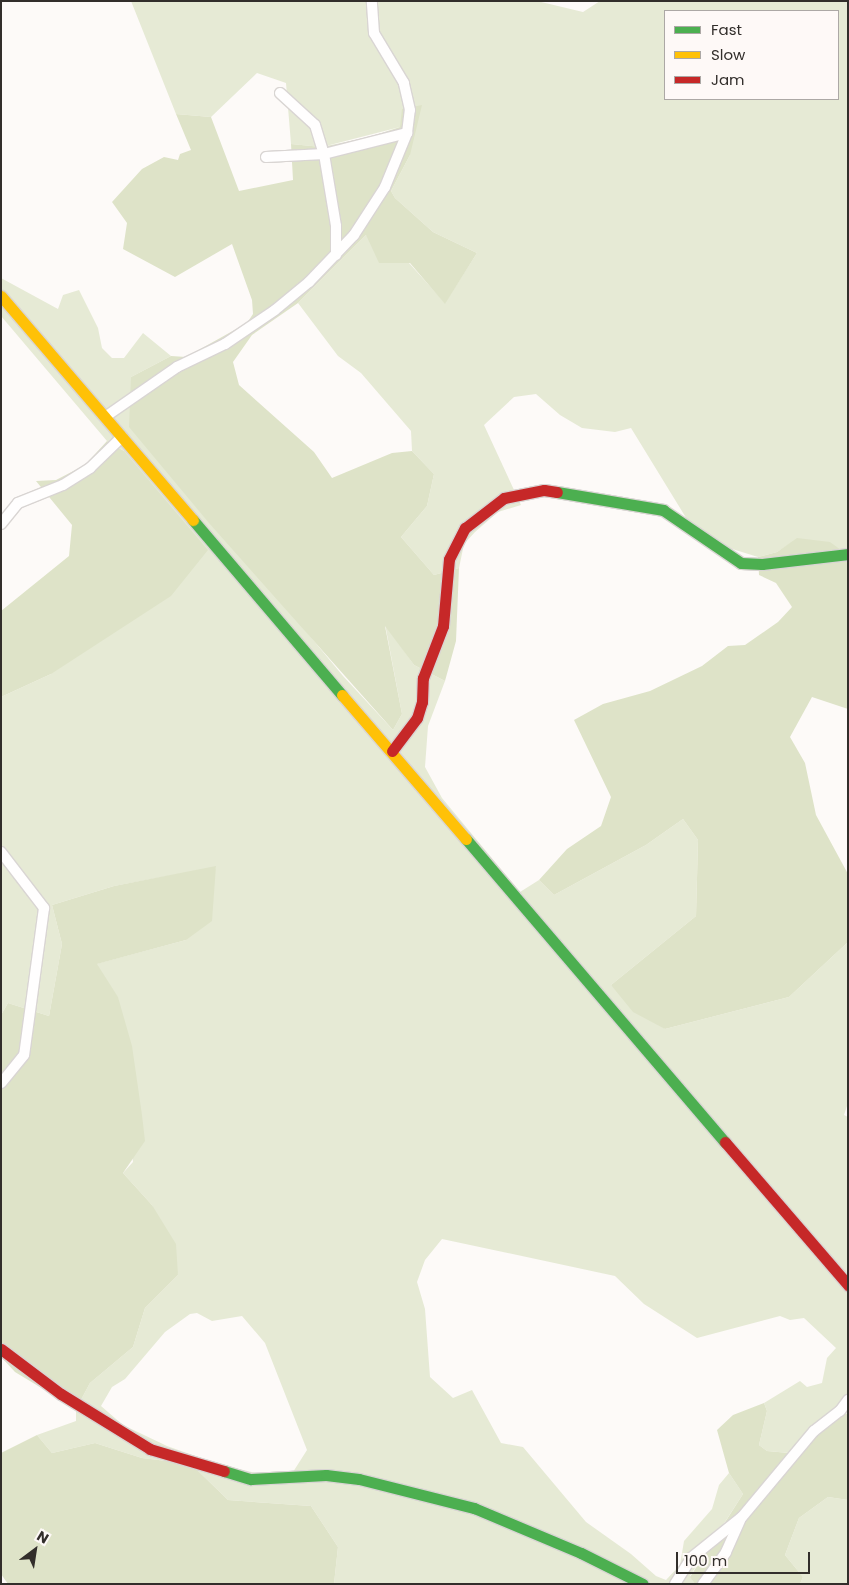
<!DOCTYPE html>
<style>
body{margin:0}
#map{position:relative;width:849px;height:1585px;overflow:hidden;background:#fdfaf8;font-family:Poppins,sans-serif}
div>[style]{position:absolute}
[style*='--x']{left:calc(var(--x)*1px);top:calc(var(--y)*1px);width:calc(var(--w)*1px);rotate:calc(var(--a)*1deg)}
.green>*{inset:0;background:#e6ead5}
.forest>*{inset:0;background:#dee3c8}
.roads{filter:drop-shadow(1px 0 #d9d5d3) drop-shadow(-1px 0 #d9d5d3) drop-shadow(0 1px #d9d5d3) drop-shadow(0 -1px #d9d5d3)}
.street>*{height:10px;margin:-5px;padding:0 5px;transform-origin:5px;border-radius:5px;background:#fffefe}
.fast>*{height:11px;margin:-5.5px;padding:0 5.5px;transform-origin:5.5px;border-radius:5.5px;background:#4caf50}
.slow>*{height:11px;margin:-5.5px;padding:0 5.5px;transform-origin:5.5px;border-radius:5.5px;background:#ffc107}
.jam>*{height:11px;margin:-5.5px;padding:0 5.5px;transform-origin:5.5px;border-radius:5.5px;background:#c62828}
span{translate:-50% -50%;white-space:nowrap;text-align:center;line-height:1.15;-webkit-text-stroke:4px #fef9f7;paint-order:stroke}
.frame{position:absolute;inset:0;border:2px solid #322e2b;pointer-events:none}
.legend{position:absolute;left:664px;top:10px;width:175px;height:90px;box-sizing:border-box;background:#fef9f7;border:1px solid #aca8a5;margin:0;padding:6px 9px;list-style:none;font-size:15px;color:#322e2b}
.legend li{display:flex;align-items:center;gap:10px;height:25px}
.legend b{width:25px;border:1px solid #aca8a5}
.north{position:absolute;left:10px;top:1525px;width:50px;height:50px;-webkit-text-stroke:4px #fef9f7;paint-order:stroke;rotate:31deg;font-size:14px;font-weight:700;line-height:20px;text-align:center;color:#322e2b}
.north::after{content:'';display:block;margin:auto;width:18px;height:22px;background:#322e2b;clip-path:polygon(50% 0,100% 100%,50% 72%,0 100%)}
.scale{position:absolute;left:676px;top:1552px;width:134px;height:22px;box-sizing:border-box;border:2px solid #322e2b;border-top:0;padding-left:6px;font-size:15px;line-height:18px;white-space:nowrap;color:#322e2b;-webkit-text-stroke:4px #fef9f7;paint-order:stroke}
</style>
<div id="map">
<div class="green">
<i style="clip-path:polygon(evenodd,131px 1px,537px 1px,583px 12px,600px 1px,848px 1px,848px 555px,791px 543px,777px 552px,758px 557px,729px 548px,688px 521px,631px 428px,615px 432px,582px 428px,560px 415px,536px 394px,514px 397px,484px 425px,521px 505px,498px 512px,475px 532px,464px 544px,459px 568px,434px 575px,401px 537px,427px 506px,434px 474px,412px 451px,411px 431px,361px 373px,338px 356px,298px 303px,366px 235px,409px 263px,445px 303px,477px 253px,433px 232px,395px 198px,391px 191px,410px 155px,400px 127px,322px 147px,291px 144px,286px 83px,257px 73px,211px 117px,176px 114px,131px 1px,665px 11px,838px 11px,838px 99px,665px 99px,665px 11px)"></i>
<i style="clip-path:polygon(evenodd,1px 278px,58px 309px,63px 295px,79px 290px,98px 328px,102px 348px,112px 358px,124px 358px,143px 333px,171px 356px,131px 377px,304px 629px,343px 676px,393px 730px,402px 714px,385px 624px,414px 665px,445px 681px,428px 726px,425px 767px,442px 798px,520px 892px,539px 880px,554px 895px,646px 845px,683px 819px,698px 840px,696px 916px,611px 985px,665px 1029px,789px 997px,848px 942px,848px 1103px,844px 1115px,848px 1117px,848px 1413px,845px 1412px,790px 1453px,767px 1451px,759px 1445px,767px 1411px,764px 1403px,800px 1381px,807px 1387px,822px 1383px,827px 1358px,836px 1348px,804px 1318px,790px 1320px,780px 1316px,697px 1338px,644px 1304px,615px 1276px,442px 1239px,425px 1260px,417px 1282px,425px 1309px,430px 1377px,453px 1398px,472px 1390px,501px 1443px,523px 1447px,586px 1522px,631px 1554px,656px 1576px,666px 1580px,680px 1565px,684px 1541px,712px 1509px,719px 1485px,729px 1473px,743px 1494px,690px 1576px,695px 1584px,334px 1584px,338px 1547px,311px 1506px,228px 1500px,191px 1464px,142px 1458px,95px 1443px,52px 1453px,37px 1435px,76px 1421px,76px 1409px,90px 1383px,133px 1347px,145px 1308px,178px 1275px,152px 1205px,123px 1173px,133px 1162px,118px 998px,96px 964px,186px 940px,216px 867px,114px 886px,52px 905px,62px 944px,49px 1016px,8px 1003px,1px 1015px,1px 697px,51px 674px,124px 451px,107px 441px,1px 316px,1px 278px,197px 1313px,212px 1321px,242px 1316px,265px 1343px,307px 1450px,293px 1472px,265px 1475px,218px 1464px,167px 1446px,123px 1425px,101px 1406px,112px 1387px,125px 1379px,165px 1332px,190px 1314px,197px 1313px)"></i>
<i style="clip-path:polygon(828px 1497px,848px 1500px,848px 1584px,800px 1584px,803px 1577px,785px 1555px,799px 1518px)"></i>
</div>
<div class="forest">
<i style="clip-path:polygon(422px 105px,410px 155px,391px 191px,395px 198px,433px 232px,477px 253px,445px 304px,410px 263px,379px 263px,366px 235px,298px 303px,252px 335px,233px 362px,239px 385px,314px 452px,332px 478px,392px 453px,412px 451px,434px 474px,427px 506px,401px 537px,434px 575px,459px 568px,456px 641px,445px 681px,414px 665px,385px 626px,402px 714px,393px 730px,209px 523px,129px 427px,131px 377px,171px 356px,186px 357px,247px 323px,253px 314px,252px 300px,232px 244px,175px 277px,123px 249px,127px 223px,112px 202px,142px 169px,164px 157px,178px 160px,180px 154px,191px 150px,176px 114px,211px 117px,239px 191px,293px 180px,291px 144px,322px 147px,369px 137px,400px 127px,402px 109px)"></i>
<i style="clip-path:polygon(107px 441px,124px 451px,208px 550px,171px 596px,51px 674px,1px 697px,1px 611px,69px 556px,72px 525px,36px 481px,56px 480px,85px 465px)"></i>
<i style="clip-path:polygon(797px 538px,830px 542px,848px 555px,848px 709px,812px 697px,790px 737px,805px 763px,816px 815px,848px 874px,848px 942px,789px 997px,665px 1029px,633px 1012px,611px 985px,696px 916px,698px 840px,683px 819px,646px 845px,554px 895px,539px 880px,567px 849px,601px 826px,611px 797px,574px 720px,603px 704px,650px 691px,702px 666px,728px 646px,745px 645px,778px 622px,792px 607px,776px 583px,759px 575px,758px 557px,777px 552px)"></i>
<i style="clip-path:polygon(216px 866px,212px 921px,186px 940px,97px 964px,118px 997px,132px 1046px,142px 1115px,145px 1141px,123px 1173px,152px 1205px,176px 1244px,178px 1275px,145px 1308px,133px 1347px,90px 1383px,76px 1409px,15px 1372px,1px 1357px,1px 1015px,8px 1003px,49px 1016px,62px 944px,52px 905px,114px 886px)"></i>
<i style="clip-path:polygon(764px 1403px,767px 1411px,759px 1445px,767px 1451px,789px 1453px,809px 1428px,848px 1413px,848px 1500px,828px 1497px,799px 1518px,785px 1555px,803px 1577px,800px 1584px,695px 1584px,690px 1577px,743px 1494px,729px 1473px,717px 1430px,733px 1415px)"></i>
<i style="clip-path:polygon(37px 1435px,52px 1453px,95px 1443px,142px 1458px,191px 1464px,228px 1500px,311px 1506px,338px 1547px,334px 1584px,8px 1584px,1px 1574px,1px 1453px)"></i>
</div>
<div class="roads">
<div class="street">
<i style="--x:280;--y:93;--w:47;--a:42.4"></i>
<i style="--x:315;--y:125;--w:30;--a:73"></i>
<i style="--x:324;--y:154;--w:73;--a:80.5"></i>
<i style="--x:336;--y:226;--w:29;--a:90"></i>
<i style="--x:266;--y:157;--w:58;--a:-3"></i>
<i style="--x:324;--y:154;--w:86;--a:-14.2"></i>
<i style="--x:105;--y:417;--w:88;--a:-34.8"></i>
<i style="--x:177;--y:367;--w:53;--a:-25.6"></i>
<i style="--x:225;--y:344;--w:60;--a:-34.2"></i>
<i style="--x:275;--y:310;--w:44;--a:-39.5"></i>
<i style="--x:309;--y:282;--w:65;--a:-46.2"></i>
<i style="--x:354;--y:235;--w:57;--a:-57.1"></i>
<i style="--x:385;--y:187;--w:58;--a:-67.8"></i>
<i style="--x:407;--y:133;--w:23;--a:-83"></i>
<i style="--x:410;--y:110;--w:28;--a:-103"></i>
<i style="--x:404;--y:83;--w:58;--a:-121"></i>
<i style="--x:374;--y:33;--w:32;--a:-94"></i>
<i style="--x:1;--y:524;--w:27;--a:-51"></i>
<i style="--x:18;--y:503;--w:48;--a:-21.8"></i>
<i style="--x:63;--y:485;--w:32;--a:-32"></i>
<i style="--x:90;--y:468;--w:45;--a:-44.1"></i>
<i style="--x:1;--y:852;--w:71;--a:52.5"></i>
<i style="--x:44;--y:908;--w:148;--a:97.7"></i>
<i style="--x:24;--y:1055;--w:36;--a:129"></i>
<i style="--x:675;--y:1584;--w:31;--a:-58"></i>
<i style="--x:691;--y:1558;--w:65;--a:-38.8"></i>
<i style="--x:742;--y:1517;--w:112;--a:-50.1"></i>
<i style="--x:814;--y:1431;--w:33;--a:-38"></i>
<i style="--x:840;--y:1411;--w:14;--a:-54"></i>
<i style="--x:703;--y:1584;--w:39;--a:-54"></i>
<i style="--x:726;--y:1552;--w:35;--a:-66"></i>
</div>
<div class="fast">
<i style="--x:557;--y:492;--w:108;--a:9.6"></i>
<i style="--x:663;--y:510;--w:94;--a:34.2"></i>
<i style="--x:741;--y:563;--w:21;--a:3"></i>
<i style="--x:762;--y:564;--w:87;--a:-6.6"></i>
<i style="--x:193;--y:520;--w:230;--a:49.6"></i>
<i style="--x:466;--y:839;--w:399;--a:49.5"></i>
<i style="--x:224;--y:1471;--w:28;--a:17"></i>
<i style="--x:251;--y:1479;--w:75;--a:-3.1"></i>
<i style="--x:326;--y:1475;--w:33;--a:7"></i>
<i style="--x:359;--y:1479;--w:119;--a:14.2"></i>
<i style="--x:474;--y:1508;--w:116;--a:22.8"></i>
<i style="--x:581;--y:1553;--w:69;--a:26.6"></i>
</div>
<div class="slow">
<i style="--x:1;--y:296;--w:295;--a:49.4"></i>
<i style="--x:342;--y:695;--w:190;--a:49.3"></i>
</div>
<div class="jam">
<i style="--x:392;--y:751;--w:41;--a:-52.9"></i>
<i style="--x:417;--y:718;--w:17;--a:-73"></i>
<i style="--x:422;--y:702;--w:24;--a:-88"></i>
<i style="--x:423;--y:678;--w:56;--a:-69"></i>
<i style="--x:443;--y:626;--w:67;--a:-84.9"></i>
<i style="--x:449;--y:559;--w:35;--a:-63"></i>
<i style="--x:465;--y:528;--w:49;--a:-37.6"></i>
<i style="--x:504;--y:498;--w:41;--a:-11.3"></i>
<i style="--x:544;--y:490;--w:13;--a:9"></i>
<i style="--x:725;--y:1142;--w:189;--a:49.3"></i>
<i style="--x:1;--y:1349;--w:75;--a:36.9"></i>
<i style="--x:61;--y:1394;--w:105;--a:31.7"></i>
<i style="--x:150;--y:1449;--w:77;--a:16.6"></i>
</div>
</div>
<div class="frame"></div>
<ul class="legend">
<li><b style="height:6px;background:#4caf50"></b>Fast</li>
<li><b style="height:6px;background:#ffc107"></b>Slow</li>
<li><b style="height:6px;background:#c62828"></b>Jam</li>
</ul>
<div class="north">N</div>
<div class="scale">100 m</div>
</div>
